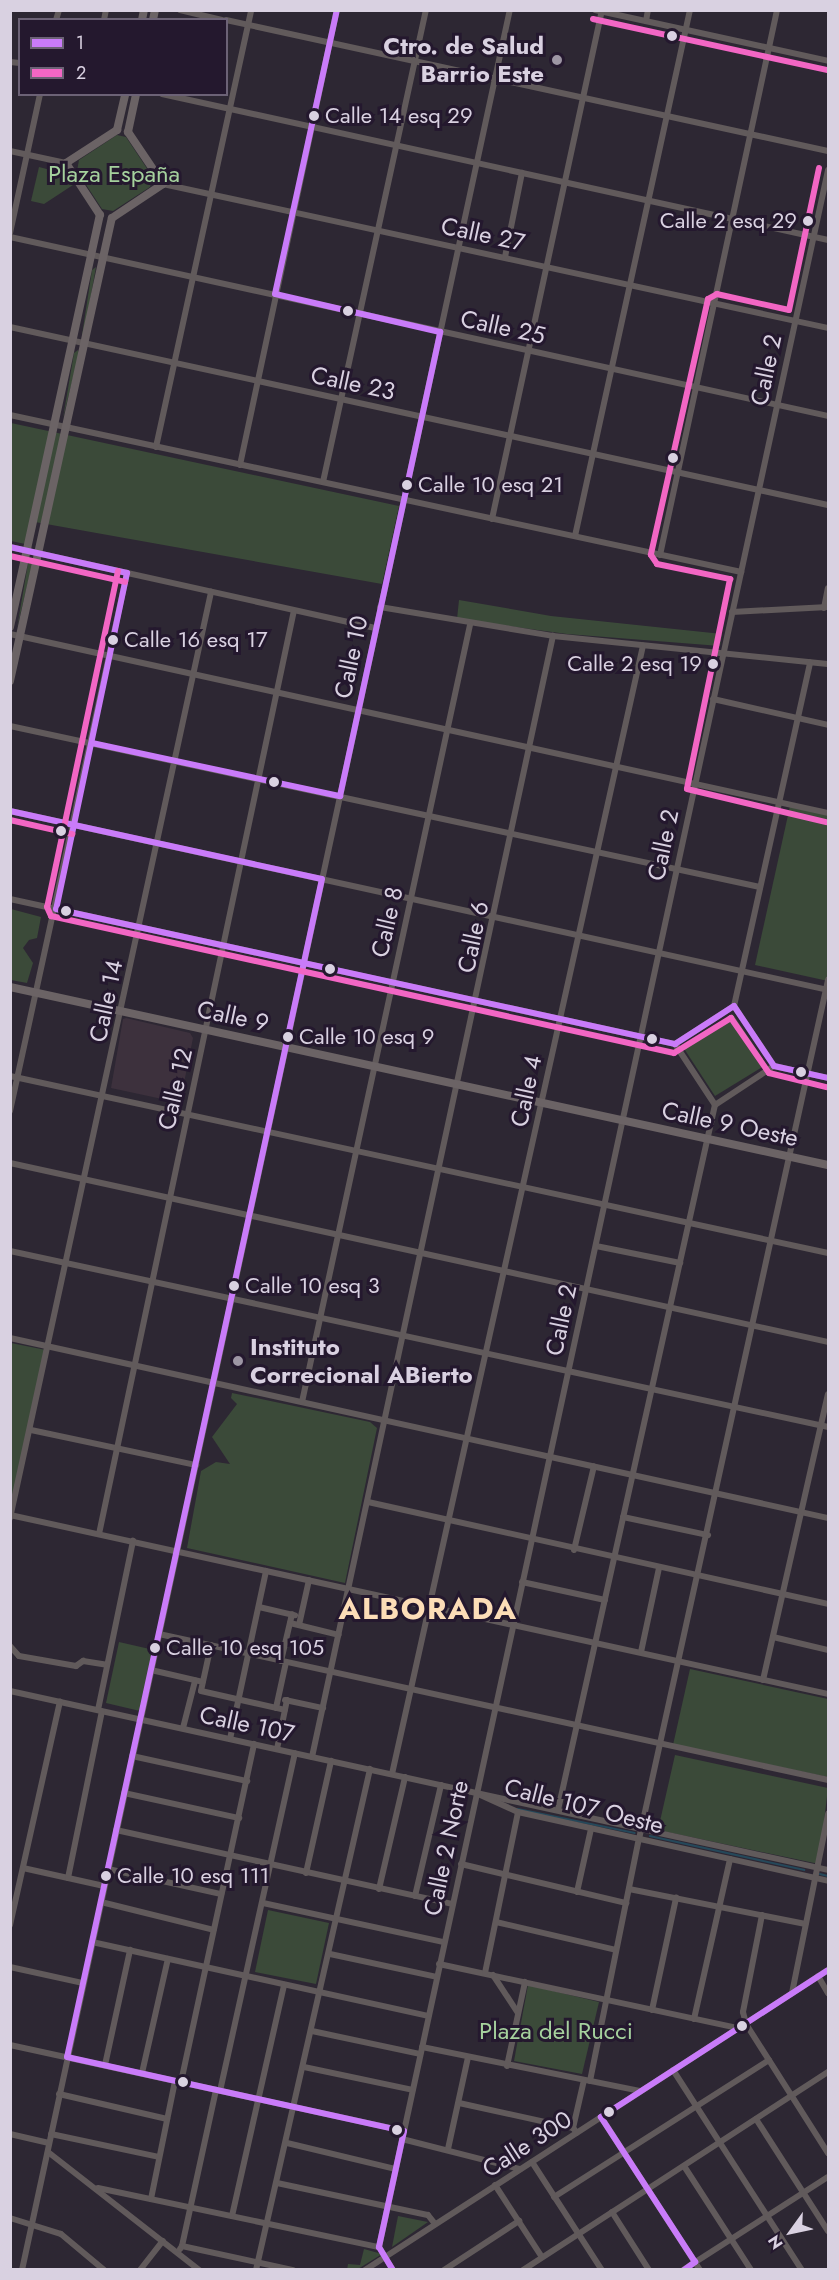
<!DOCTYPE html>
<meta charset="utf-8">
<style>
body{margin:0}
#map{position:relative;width:839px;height:2280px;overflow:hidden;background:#2d2733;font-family:Jost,sans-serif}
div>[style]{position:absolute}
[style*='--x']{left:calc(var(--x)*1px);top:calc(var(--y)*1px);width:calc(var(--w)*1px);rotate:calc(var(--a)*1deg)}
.education>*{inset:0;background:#3d313d}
.green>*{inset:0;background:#3b4a39}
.stream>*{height:1.5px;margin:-0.75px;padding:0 0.75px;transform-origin:0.75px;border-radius:0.75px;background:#25485a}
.minor>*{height:6px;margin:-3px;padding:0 3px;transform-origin:3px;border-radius:3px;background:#615a5b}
.major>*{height:8px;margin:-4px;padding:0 4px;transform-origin:4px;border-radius:4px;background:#6b6365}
.bus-1>*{height:6px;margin:-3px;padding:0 3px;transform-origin:3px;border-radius:3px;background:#c97bf9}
.bus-2>*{height:6px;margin:-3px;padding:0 3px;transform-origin:3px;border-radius:3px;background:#f266c4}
.dots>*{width:16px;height:16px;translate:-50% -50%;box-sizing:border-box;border:3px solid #24182e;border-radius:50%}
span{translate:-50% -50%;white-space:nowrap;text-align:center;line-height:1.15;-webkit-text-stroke:6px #24182e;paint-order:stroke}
.bus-label{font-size:22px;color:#d9d1e1}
.left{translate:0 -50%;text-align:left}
.right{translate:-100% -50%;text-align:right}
.poi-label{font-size:24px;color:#d9d1e1;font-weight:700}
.park-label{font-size:24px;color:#a5d19d}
.street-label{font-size:24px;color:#d9d1e1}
.district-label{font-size:30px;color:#fcddb7;font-weight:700;letter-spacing:1.5px}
.frame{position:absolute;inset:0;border:12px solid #d9d1e1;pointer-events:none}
.legend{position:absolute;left:18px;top:18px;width:210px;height:78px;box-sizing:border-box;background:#24182e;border:2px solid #6c6276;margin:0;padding:8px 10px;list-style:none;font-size:18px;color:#d9d1e1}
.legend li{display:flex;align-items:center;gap:12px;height:30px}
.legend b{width:30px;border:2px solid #6c6276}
.north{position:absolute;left:761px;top:2202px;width:60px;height:60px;-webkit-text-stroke:4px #24182e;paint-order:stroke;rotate:237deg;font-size:16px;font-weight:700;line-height:24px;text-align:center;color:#d9d1e1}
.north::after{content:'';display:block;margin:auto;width:21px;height:27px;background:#d9d1e1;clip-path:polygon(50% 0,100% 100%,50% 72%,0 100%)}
</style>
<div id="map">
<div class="education">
<i style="clip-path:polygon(126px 1018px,190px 1033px,193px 1038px,182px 1093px,176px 1102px,111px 1088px,123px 1019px)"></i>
</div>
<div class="green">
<i style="clip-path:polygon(117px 135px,126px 137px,152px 176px,150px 187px,113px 211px,102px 209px,77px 171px,79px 160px)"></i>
<i style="clip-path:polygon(39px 167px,66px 174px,73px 185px,44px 204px,31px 201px)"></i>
<i style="clip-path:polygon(96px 267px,84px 334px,82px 335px,92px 270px)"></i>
<i style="clip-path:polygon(78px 350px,79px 354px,63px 418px,74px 353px)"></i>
<i style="clip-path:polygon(11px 423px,399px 506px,382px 584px,35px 522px,30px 545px,11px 541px)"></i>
<i style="clip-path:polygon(32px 560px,33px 561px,17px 628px,28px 563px)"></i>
<i style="clip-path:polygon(459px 600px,551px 616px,722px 634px,720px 646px,567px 634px,457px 619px)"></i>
<i style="clip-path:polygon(790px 806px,828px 815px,828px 981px,755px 965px)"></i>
<i style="clip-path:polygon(11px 909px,41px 917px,37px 938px,29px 940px,23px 948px,33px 963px,27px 983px,11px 980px)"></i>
<i style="clip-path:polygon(733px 1014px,765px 1062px,764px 1066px,715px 1096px,683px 1047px)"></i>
<i style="clip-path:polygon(11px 1343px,46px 1350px,11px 1511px)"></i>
<i style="clip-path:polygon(232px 1393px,370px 1422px,377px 1428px,345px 1583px,187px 1548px,201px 1471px,216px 1462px,230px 1464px,212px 1437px,237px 1404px,231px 1398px)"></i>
<i style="clip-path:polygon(119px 1642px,154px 1650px,140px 1711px,106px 1703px)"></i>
<i style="clip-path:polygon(690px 1669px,828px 1699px,828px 1777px,673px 1745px)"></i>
<i style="clip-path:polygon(675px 1755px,828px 1788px,819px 1864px,658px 1830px)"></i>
<i style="clip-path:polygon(268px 1910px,329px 1923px,316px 1984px,255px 1972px)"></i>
<i style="clip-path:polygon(528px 1985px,599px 2002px,582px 2074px,514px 2061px)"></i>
<i style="clip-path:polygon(398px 2216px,428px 2222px,392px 2247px)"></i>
<i style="clip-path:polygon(364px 2249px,382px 2254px,358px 2269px,347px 2270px,348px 2264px,360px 2265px)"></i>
</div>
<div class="stream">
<i style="--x:518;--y:1809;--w:119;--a:11.6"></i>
<i style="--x:650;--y:1836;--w:158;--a:12.4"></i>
<i style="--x:820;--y:1874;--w:8;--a:14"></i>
</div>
<div class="minor">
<i style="--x:180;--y:10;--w:43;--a:13.4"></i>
<i style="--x:595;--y:10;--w:239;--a:12.3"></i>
<i style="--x:56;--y:20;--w:10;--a:-73"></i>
<i style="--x:104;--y:20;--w:10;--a:-79"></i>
<i style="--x:226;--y:20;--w:616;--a:12.28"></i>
<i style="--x:646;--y:21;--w:11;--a:-80"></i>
<i style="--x:10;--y:62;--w:10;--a:6"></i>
<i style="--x:162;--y:94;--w:682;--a:12.36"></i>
<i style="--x:10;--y:151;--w:57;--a:12.1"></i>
<i style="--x:163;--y:184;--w:680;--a:12.22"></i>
<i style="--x:10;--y:233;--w:142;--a:-77.8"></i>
<i style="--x:10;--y:237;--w:837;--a:12.34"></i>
<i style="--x:505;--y:257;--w:86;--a:-78.6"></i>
<i style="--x:10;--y:327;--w:837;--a:12.28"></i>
<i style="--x:10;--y:415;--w:748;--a:12.12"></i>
<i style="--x:156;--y:447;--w:447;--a:-77.7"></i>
<i style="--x:240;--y:465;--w:465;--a:-78"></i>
<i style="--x:323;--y:482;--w:483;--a:-77.7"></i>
<i style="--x:492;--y:519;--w:521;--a:-77.81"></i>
<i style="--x:575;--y:536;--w:538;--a:-77.67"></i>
<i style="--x:10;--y:547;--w:374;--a:12.5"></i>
<i style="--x:660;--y:555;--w:557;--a:-77.88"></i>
<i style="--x:380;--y:607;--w:175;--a:9.5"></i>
<i style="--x:553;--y:636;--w:276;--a:5.8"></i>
<i style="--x:824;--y:608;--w:20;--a:-79"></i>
<i style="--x:732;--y:612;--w:96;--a:-3"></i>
<i style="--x:10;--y:634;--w:837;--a:12.34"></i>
<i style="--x:713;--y:699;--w:118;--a:12.7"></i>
<i style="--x:10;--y:726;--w:767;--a:12.12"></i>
<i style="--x:10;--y:811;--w:837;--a:12.34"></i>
<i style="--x:10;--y:899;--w:681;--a:12.3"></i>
<i style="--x:675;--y:1044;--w:73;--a:56.7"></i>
<i style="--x:734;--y:1006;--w:352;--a:-77.5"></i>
<i style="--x:734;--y:1006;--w:72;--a:56.3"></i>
<i style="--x:675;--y:1044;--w:70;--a:-32.8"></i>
<i style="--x:10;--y:1076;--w:837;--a:12.21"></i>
<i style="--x:715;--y:1105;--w:71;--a:-33.5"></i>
<i style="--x:774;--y:1066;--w:55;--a:12.5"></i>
<i style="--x:10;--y:1111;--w:551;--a:-77.73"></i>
<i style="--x:10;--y:1163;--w:837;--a:12.34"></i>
<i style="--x:596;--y:1246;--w:86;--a:11.4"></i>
<i style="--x:10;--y:1251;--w:837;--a:12.14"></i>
<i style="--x:10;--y:1338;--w:838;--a:12.41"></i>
<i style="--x:302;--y:1402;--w:795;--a:-77.8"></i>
<i style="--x:31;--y:1430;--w:169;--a:12"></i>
<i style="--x:368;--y:1502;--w:471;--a:12.5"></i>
<i style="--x:10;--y:1515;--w:837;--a:12.34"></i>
<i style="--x:623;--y:1517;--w:87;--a:12"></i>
<i style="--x:10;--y:1518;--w:948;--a:-77.75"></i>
<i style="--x:99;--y:1534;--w:944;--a:-78.08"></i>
<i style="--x:574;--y:1550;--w:86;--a:-76.6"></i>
<i style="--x:522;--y:1582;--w:85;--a:12.2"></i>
<i style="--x:259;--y:1607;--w:37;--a:13"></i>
<i style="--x:290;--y:1623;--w:50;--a:13.8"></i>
<i style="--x:299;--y:1625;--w:46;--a:-77.5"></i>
<i style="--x:159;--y:1634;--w:685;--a:12.31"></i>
<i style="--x:773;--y:1637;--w:57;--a:13.3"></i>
<i style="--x:211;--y:1645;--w:47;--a:102.3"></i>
<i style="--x:201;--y:1691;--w:86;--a:12.7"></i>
<i style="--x:10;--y:1646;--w:13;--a:48"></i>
<i style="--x:19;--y:1656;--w:58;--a:10"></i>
<i style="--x:76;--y:1666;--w:9;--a:-36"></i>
<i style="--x:83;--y:1661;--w:24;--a:9"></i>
<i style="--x:641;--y:1652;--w:86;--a:-77.9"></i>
<i style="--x:281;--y:1661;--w:48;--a:-76.8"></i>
<i style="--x:151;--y:1670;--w:53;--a:13"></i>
<i style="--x:763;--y:1680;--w:293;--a:-77.2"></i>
<i style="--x:10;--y:1691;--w:837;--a:12.34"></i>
<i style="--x:285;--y:1700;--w:39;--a:12"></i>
<i style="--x:276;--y:1708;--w:47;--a:-77.7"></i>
<i style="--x:98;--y:1710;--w:173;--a:-78.3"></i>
<i style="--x:183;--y:1728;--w:49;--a:-75.7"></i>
<i style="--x:230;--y:1739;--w:172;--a:-77.9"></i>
<i style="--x:277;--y:1749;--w:50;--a:-78.5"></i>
<i style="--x:132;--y:1756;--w:118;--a:12.3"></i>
<i style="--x:312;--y:1757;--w:1147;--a:-77.87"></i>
<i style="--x:392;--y:1774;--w:1156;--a:-77.46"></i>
<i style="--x:124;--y:1793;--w:118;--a:12.3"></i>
<i style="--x:476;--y:1793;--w:46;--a:24.3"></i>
<i style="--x:518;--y:1812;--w:318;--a:12.5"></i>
<i style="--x:558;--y:1810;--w:722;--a:-77.45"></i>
<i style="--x:116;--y:1830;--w:344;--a:12.4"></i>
<i style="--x:461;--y:1864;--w:170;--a:13.3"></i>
<i style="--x:23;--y:1868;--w:83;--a:12.5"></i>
<i style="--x:108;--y:1869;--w:116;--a:12.5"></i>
<i style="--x:306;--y:1873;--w:115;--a:-77.4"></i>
<i style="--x:68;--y:1878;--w:170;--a:-78.5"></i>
<i style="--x:379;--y:1889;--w:115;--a:-76.9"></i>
<i style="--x:629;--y:1889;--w:180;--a:11.2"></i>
<i style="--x:577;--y:1892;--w:65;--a:-77.5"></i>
<i style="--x:415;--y:1896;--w:114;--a:-76.8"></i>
<i style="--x:101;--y:1902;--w:116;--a:13.9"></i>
<i style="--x:263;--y:1903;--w:185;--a:12.2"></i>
<i style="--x:762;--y:1915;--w:99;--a:101.1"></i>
<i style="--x:743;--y:2012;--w:12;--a:76"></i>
<i style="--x:746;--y:2024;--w:153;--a:57.6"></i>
<i style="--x:496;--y:1922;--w:123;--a:13.1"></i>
<i style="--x:10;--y:1925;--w:229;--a:-77.4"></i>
<i style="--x:92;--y:1942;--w:344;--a:12.4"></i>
<i style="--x:330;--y:1954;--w:109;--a:12.1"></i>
<i style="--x:439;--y:1964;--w:306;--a:12.1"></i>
<i style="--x:10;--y:1967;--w:75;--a:12.4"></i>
<i style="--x:485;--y:1973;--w:164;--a:-78.4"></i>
<i style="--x:493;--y:1975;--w:45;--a:56.7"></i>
<i style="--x:818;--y:1976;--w:20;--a:60"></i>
<i style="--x:792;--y:1993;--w:183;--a:-78.6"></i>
<i style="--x:652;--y:2010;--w:115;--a:-77.9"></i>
<i style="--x:694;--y:2019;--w:164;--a:-77.3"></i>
<i style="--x:312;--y:2031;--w:110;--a:12"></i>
<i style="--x:10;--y:2045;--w:403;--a:12.3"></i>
<i style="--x:422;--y:2047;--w:222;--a:11.4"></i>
<i style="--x:105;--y:2065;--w:118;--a:-77.7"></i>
<i style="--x:507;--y:2066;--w:86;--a:-77.9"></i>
<i style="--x:304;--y:2067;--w:111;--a:11.9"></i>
<i style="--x:673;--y:2070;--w:238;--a:57.2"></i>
<i style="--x:142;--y:2073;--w:117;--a:-77.2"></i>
<i style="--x:590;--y:2081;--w:247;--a:-78.6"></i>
<i style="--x:639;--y:1839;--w:880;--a:-77.59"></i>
<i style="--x:181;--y:2082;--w:346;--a:-77.8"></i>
<i style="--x:220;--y:2091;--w:346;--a:-77.5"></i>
<i style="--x:59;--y:2094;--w:111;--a:13"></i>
<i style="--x:459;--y:2103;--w:117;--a:12.4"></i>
<i style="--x:573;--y:2128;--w:6;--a:51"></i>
<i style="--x:601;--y:2117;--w:182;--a:57.1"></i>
<i style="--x:756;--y:2119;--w:133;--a:57.3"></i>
<i style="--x:573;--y:2128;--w:49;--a:-77.1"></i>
<i style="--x:10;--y:2134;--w:40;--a:13"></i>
<i style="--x:51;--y:2134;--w:110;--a:12"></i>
<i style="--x:402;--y:2139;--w:122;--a:14.3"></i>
<i style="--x:287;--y:2143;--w:111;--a:13.5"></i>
<i style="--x:448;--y:2149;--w:94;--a:-77.7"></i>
<i style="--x:48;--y:2152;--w:192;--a:38"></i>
<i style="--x:532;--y:2162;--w:129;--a:57.1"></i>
<i style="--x:684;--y:2166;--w:124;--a:57.2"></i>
<i style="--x:277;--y:2183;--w:154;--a:12"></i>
<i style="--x:428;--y:2215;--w:11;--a:52"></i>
<i style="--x:495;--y:2185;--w:86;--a:56.9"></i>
<i style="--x:98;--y:2188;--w:287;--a:11.9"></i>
<i style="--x:554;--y:2197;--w:255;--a:-32.5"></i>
<i style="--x:151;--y:2199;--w:120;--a:-78.5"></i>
<i style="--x:612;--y:2212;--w:69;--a:57.5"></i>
<i style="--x:232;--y:2216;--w:237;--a:-77.3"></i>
<i style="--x:10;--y:2218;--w:53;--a:17.4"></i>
<i style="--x:61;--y:2234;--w:56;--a:39.9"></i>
<i style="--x:182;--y:2246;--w:160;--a:-77.7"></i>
<i style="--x:379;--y:2247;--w:2125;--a:-77.8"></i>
<i style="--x:379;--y:2247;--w:27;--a:59"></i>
<i style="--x:180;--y:2249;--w:4;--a:-56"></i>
<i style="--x:182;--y:2246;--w:114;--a:12.2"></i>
<i style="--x:22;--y:2270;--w:2312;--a:-77.82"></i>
<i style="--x:140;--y:2270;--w:37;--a:-52"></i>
<i style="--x:256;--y:2270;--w:514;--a:-77.18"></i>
<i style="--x:365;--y:2270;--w:552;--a:-32.94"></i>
<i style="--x:444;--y:2270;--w:90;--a:-33.2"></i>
<i style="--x:523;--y:2270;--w:364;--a:-33"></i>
<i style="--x:683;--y:2270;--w:172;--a:-32.7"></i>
</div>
<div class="major">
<i style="--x:142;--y:20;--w:10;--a:-79"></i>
<i style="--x:153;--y:20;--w:10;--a:-79"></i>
<i style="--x:10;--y:627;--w:422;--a:-77.7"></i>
<i style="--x:100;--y:215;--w:62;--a:-123.2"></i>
<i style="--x:66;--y:163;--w:61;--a:-32.9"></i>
<i style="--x:117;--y:130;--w:37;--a:-77"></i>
<i style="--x:10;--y:681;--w:474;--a:-77.6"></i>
<i style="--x:112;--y:218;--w:61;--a:-33.7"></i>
<i style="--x:163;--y:184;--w:63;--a:-123.9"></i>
<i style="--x:128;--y:132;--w:39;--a:-78"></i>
<i style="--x:10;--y:987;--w:837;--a:12.28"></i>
</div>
<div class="bus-1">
<i style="--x:10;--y:547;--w:120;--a:12.5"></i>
<i style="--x:127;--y:573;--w:343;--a:101.9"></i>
<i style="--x:56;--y:909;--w:634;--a:12.3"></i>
<i style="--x:675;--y:1044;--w:70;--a:-32.8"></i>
<i style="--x:734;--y:1006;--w:72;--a:56.3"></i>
<i style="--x:774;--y:1066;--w:55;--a:12.5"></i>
<i style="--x:92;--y:743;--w:254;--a:12.1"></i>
<i style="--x:340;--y:796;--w:475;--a:-77.8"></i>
<i style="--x:440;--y:332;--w:169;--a:-167"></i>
<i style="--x:275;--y:294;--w:291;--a:-77.7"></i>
<i style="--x:10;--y:811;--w:319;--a:12.3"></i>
<i style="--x:322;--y:879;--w:1205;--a:102.21"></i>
<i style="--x:67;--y:2057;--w:345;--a:12.4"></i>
<i style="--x:404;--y:2131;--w:119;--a:102.2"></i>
<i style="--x:379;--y:2247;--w:27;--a:59"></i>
<i style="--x:684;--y:2270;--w:14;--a:-36"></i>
<i style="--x:695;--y:2262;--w:173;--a:-123"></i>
<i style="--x:601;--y:2117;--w:270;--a:-32.9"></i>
</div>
<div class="bus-2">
<i style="--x:593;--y:19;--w:239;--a:12.3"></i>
<i style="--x:819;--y:168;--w:145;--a:101.9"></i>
<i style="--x:789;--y:310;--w:74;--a:-167.5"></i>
<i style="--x:717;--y:294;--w:10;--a:151"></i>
<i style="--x:708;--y:299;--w:262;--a:102.6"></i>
<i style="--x:651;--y:555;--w:11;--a:56"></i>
<i style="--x:657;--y:564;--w:75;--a:11.6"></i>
<i style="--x:730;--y:579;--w:214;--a:101.6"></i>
<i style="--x:687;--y:789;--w:143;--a:13.4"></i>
<i style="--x:10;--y:556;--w:118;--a:12.7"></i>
<i style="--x:118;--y:571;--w:343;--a:101.9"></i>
<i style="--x:47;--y:907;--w:10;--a:66"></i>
<i style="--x:51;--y:916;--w:638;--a:12.4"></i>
<i style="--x:674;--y:1053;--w:67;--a:-31.6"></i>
<i style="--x:731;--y:1018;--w:67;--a:55.4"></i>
<i style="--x:769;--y:1073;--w:59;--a:13.8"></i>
<i style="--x:10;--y:820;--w:64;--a:12.7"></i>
</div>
<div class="dots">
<i style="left:672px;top:36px;background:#d9d1e1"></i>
<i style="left:557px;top:60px;background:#9d96a4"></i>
<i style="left:314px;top:116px;background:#d9d1e1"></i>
<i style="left:808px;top:221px;background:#d9d1e1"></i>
<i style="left:348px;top:311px;background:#d9d1e1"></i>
<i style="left:673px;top:458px;background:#d9d1e1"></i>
<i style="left:407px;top:485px;background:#d9d1e1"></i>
<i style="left:113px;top:640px;background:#d9d1e1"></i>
<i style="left:713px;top:664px;background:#d9d1e1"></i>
<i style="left:274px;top:782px;background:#d9d1e1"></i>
<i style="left:61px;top:831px;background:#d9d1e1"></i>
<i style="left:66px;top:911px;background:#d9d1e1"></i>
<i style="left:330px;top:969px;background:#d9d1e1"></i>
<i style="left:288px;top:1037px;background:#d9d1e1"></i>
<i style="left:652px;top:1039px;background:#d9d1e1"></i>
<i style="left:801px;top:1072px;background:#d9d1e1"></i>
<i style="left:234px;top:1286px;background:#d9d1e1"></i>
<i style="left:238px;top:1361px;background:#9d96a4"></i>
<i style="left:155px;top:1648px;background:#d9d1e1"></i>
<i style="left:106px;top:1876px;background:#d9d1e1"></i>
<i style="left:742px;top:2026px;background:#d9d1e1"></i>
<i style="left:183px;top:2082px;background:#d9d1e1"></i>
<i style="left:609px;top:2112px;background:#d9d1e1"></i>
<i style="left:397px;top:2130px;background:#d9d1e1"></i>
</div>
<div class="bus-label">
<span class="left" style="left:325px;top:116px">Calle 14 esq 29</span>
<span class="right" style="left:797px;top:221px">Calle 2 esq 29</span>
<span class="left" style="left:418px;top:485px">Calle 10 esq 21</span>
<span class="left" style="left:124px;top:640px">Calle 16 esq 17</span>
<span class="right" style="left:702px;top:664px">Calle 2 esq 19</span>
<span class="left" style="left:299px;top:1037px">Calle 10 esq 9</span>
<span class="left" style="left:245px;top:1286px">Calle 10 esq 3</span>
<span class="left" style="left:166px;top:1648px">Calle 10 esq 105</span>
<span class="left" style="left:117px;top:1876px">Calle 10 esq 111</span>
</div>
<div class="poi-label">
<span class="right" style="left:544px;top:60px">Ctro. de Salud<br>Barrio Este</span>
<span class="left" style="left:250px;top:1361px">Instituto<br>Correcional ABierto</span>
</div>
<div class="park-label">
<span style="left:114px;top:174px">Plaza España</span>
<span style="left:556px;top:2031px">Plaza del Rucci</span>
</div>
<div class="street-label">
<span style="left:483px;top:234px;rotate:12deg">Calle 27</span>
<span style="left:503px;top:327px;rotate:12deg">Calle 25</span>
<span style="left:766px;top:370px;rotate:-78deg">Calle 2</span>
<span style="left:353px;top:383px;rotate:12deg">Calle 23</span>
<span style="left:351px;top:657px;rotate:-78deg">Calle 10</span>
<span style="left:663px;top:845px;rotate:-78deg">Calle 2</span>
<span style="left:387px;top:922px;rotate:-77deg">Calle 8</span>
<span style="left:473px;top:937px;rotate:-78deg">Calle 6</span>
<span style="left:106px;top:1001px;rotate:-78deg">Calle 14</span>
<span style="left:233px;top:1016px;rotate:12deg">Calle 9</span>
<span style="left:175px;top:1089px;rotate:-77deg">Calle 12</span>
<span style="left:526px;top:1091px;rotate:-78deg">Calle 4</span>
<span style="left:730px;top:1124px;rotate:12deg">Calle 9 Oeste</span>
<span style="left:561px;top:1320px;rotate:-78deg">Calle 2</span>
<span style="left:247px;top:1724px;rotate:12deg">Calle 107</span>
<span style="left:584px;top:1806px;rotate:14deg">Calle 107 Oeste</span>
<span style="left:446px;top:1848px;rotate:-78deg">Calle 2 Norte</span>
<span style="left:527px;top:2144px;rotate:-33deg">Calle 300</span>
</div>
<div class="district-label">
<span style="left:428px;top:1609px">ALBORADA</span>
</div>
<div class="frame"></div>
<ul class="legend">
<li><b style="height:8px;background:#c97bf9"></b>1</li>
<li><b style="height:8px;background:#f266c4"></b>2</li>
</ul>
<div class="north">N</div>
</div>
